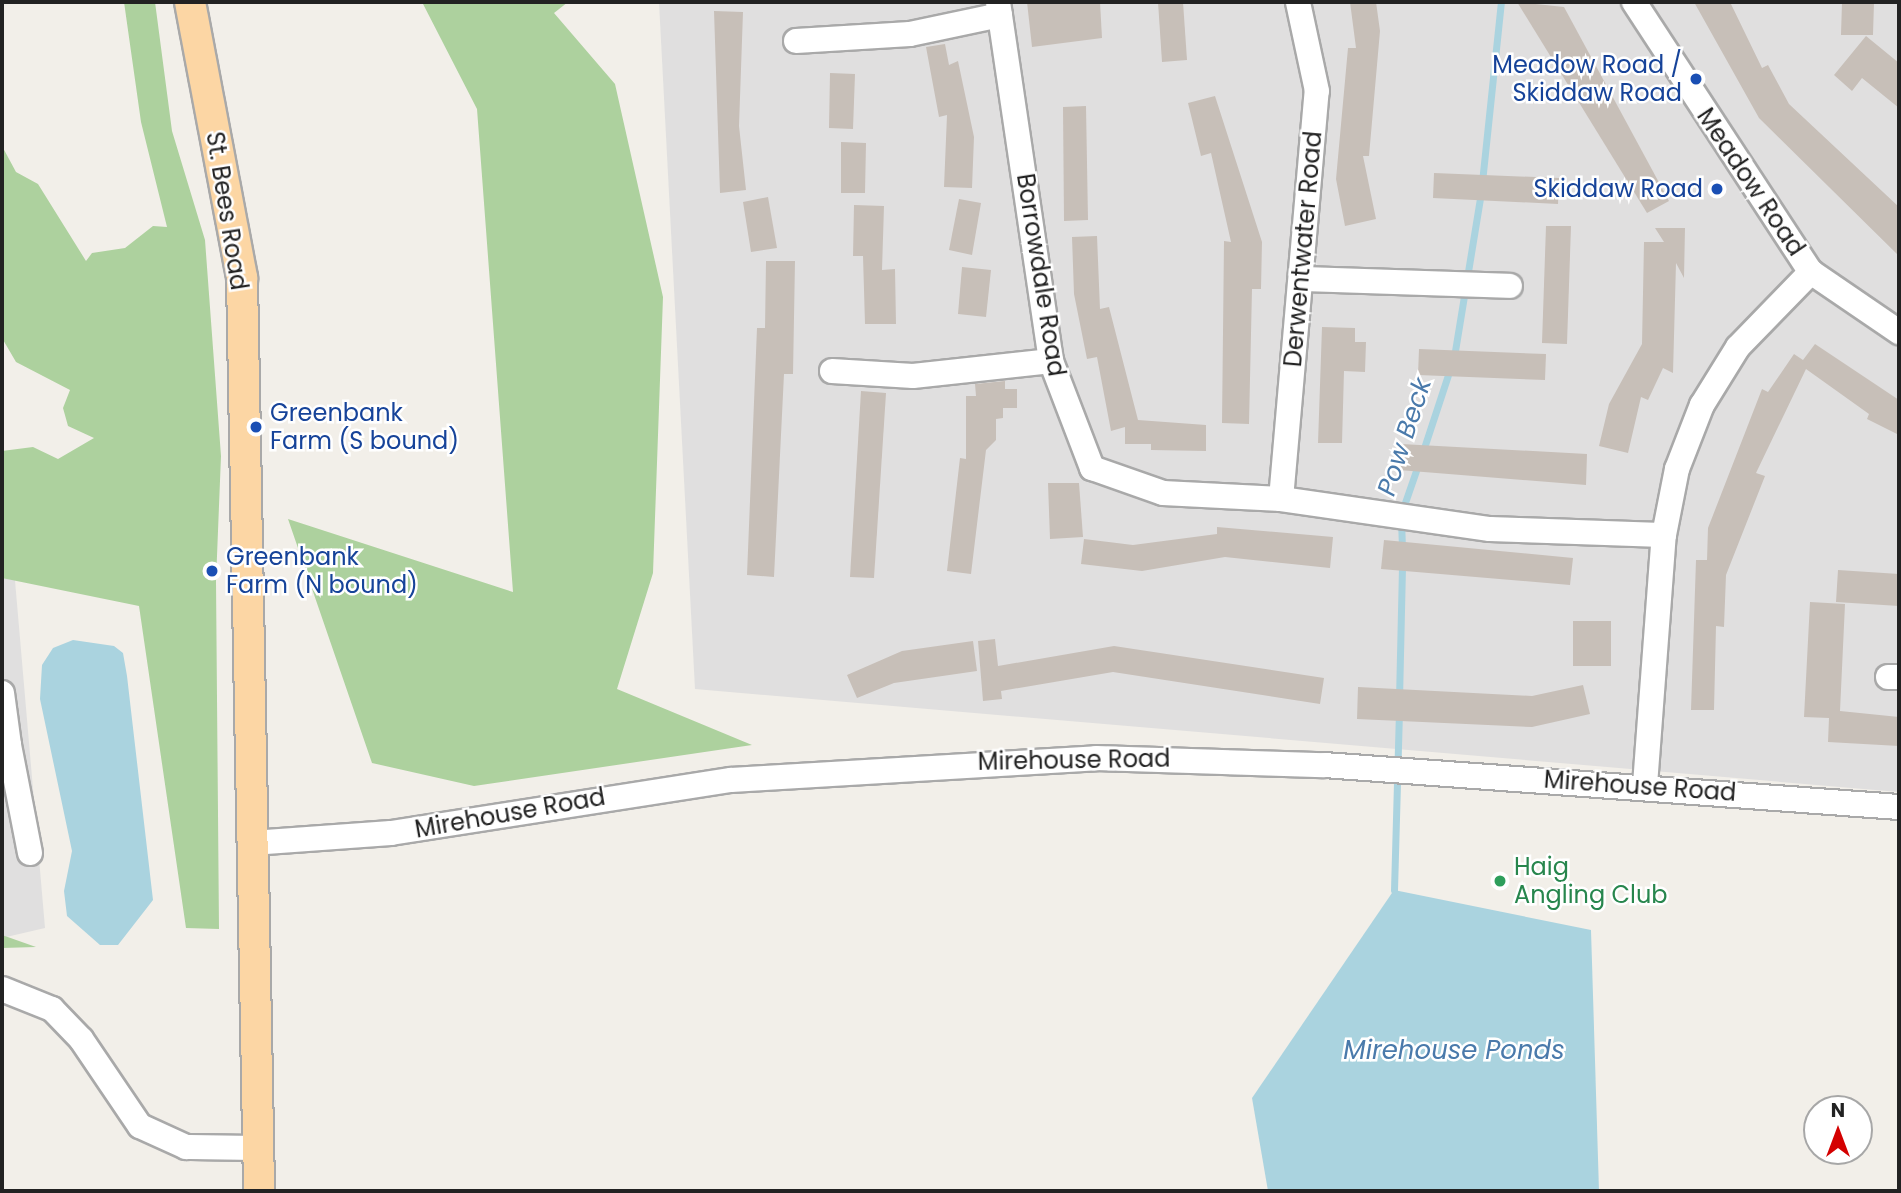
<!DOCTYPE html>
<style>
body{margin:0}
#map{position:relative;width:1901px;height:1193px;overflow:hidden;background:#f2efe9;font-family:Poppins,sans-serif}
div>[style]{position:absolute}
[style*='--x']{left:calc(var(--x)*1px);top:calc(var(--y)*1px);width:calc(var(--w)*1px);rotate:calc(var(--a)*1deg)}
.residential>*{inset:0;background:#e0dfdf}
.forest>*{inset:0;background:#add19e}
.water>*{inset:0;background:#aad3df}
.stream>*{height:7px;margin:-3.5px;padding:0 3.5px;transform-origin:3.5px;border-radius:3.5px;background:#aad3df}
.building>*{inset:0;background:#c7bfb8}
.roads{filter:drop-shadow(2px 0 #a9a9a9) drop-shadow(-2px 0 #a9a9a9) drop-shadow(0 2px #a9a9a9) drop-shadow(0 -2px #a9a9a9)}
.minor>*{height:24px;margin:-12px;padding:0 12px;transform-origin:12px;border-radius:12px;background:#fff}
.major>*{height:30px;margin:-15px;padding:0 15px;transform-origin:15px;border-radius:15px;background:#fcd6a4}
.dots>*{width:19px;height:19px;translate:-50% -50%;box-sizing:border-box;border:4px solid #fff;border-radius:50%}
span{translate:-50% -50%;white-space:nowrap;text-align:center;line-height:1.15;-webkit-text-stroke:5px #fff;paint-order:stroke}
.transit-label{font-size:24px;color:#164399}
.right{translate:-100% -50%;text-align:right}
.left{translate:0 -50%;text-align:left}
.street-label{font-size:24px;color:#222}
.leisure-label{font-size:24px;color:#27864d}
.water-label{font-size:26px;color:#4a7aab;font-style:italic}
.frame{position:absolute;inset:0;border:4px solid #222;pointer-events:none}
.north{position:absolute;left:1803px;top:1095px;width:70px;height:70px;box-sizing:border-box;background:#fff;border:2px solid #a7a7a7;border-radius:50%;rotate:0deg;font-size:19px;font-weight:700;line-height:28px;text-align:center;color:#222}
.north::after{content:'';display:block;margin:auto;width:24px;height:32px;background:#d40000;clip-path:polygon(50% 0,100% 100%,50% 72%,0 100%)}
</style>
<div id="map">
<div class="residential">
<i style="clip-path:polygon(659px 2px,1899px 2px,1899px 792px,695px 689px)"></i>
<i style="clip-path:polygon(12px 546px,45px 928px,2px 938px,2px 547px)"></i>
</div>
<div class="forest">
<i style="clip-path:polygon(124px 2px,155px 2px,172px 131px,205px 240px,221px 456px,216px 581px,219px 929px,186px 928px,139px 606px,2px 578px,2px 451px,33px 447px,58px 459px,94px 438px,68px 426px,63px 408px,70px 390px,16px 362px,2px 338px,2px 146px,16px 172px,38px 184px,86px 261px,92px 253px,125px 248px,153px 226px,167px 227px,141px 122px)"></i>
<i style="clip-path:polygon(422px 2px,568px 2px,554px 13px,615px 84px,663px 297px,653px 573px,617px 689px,752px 745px,474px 786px,372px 763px,288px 519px,513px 592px,477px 109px)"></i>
<i style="clip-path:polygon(2px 935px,36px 947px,2px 948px)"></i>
</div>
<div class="water">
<i style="clip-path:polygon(73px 640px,114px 646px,123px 653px,127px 676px,153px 900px,118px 945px,100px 945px,67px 916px,64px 891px,72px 851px,40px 699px,42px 665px,53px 648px)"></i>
<i style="clip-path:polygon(1394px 890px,1591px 930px,1599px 1191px,1268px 1191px,1252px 1098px)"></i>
</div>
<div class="stream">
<i style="--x:1482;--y:182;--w:181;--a:-84"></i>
<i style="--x:1454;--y:357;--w:166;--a:-80.7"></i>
<i style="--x:1422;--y:454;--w:89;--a:-71.8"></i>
<i style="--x:1402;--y:548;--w:34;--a:-92"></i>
<i style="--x:1401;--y:514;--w:52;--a:-70.9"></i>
<i style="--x:1399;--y:699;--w:135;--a:-88.7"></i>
<i style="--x:1394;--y:890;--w:176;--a:-88.4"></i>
</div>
<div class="building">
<i style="clip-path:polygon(1027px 2px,1100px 2px,1102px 38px,1032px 47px)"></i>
<i style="clip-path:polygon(1158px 2px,1183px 2px,1187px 60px,1162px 62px)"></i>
<i style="clip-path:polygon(1350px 2px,1376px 2px,1380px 31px,1369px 156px,1363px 156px,1376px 219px,1345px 226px,1336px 179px,1348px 48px,1356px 48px)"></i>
<i style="clip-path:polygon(1517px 2px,1564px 7px,1669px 201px,1647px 213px)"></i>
<i style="clip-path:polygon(1694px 2px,1730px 2px,1762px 68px,1768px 65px,1789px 104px,1899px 207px,1899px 256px,1759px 118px)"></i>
<i style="clip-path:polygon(1842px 2px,1874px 2px,1873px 35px,1841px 35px)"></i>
<i style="clip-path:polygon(714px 11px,743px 12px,739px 126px,746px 190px,720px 193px)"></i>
<i style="clip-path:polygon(1866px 36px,1899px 63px,1899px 108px,1862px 78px,1852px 91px,1834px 75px)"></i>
<i style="clip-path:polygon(945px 44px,949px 65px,958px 61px,974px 137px,972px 188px,944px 187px,947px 115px,939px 117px,926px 47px)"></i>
<i style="clip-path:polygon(830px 73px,855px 74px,853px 129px,829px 128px)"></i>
<i style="clip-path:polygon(1215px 96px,1262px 242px,1261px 289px,1252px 289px,1249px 424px,1222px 423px,1224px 241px,1231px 242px,1211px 153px,1201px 156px,1188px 103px)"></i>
<i style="clip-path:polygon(1086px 106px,1088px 220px,1064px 221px,1063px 107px)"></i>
<i style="clip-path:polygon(841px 142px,866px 143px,865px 193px,841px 193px)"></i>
<i style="clip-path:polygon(1434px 173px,1559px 178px,1558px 204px,1433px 198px)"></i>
<i style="clip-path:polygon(768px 197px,777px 248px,751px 252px,743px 202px)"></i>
<i style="clip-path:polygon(959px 199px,981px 203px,972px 255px,949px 250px)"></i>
<i style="clip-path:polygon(854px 205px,884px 206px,882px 270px,895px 269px,896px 324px,865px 324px,863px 256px,853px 256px)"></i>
<i style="clip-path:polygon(1546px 226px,1571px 226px,1567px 344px,1542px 343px)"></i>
<i style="clip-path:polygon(1655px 228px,1685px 228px,1684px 278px,1676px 263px,1673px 373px,1663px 368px,1648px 400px,1641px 397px,1628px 453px,1599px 446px,1609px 404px,1642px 344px,1644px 242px,1664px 242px)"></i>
<i style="clip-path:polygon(1097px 236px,1100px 309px,1109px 307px,1138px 420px,1206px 425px,1206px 451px,1151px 450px,1151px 444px,1125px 444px,1125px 427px,1111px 431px,1097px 357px,1087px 359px,1074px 294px,1072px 237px)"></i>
<i style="clip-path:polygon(766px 261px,795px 261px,793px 374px,784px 374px,774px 577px,747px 575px,757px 328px,765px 328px)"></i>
<i style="clip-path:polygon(962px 267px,991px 270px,986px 317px,958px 314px)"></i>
<i style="clip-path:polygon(1322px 327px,1355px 328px,1355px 342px,1366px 342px,1365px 372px,1344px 371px,1342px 443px,1318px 443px)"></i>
<i style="clip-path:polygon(1815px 344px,1899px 400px,1899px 435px,1867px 419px,1869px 414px,1806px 369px,1756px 473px,1765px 476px,1726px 575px,1724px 627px,1716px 626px,1714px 710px,1691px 710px,1696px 560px,1707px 560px,1708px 528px,1762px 389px,1768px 392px,1794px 354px,1803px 360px)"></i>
<i style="clip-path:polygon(1419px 349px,1546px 354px,1545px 380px,1418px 375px)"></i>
<i style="clip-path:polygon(1005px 381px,1005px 389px,1017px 389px,1017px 408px,1003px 408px,1003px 418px,996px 419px,996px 440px,986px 450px,971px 574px,947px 571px,960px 458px,966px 459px,966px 396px,976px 396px,975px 384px)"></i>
<i style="clip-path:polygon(861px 391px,886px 393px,874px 578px,850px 577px)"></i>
<i style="clip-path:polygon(1401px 444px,1587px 454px,1586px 485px,1399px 470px)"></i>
<i style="clip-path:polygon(1048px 483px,1079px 483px,1083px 537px,1050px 539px)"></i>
<i style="clip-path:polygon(1217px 527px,1333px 537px,1330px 568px,1225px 557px,1142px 571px,1081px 564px,1084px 539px,1133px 545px,1217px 534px)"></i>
<i style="clip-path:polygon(1384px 540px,1573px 558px,1570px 585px,1381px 569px)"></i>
<i style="clip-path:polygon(1838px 570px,1899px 574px,1899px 606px,1836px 602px)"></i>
<i style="clip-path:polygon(1810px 602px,1845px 604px,1840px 711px,1899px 717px,1899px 746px,1828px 742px,1829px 718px,1804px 717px)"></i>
<i style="clip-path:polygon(1573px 621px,1611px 621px,1611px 666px,1573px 666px)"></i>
<i style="clip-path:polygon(995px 639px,998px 666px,1114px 646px,1324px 678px,1320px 704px,1113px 672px,1001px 691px,1002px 699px,983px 701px,978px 641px)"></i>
<i style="clip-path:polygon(973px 641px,977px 671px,894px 683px,857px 698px,847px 675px,902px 651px)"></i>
<i style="clip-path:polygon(1583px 685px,1590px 714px,1532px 727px,1357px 719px,1358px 687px,1532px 696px)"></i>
</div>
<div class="roads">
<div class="minor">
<i style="--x:998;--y:2;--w:363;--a:81.6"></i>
<i style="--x:1051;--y:361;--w:115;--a:69"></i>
<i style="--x:1092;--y:468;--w:75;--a:19.4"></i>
<i style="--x:1163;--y:493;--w:118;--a:2.9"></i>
<i style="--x:1281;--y:499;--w:211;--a:8.2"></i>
<i style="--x:1490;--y:529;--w:174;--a:2"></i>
<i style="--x:1634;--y:2;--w:323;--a:56.8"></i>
<i style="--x:1811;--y:272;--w:107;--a:34.3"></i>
<i style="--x:796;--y:41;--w:114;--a:-3.5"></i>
<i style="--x:910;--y:34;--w:92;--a:-11.9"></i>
<i style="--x:1301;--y:279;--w:209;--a:1.9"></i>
<i style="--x:832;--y:371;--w:81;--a:3.5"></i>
<i style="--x:913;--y:376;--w:139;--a:-6.2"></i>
<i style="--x:1281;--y:499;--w:410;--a:-85"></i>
<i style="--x:1317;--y:91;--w:91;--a:-102.1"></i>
<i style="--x:1888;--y:677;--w:11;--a:0"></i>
<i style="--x:2;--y:693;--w:52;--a:82.3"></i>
<i style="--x:9;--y:745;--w:7;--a:180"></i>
<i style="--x:9;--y:745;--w:110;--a:79"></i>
<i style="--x:1645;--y:785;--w:251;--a:-85.7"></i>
<i style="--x:1664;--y:535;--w:67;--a:-78.9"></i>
<i style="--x:1677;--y:469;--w:69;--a:-68.7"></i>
<i style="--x:1702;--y:405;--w:68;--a:-58.2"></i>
<i style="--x:1738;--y:347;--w:105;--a:-45.8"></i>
<i style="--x:252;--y:843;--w:139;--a:-4.1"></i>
<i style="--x:391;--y:833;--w:344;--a:-8.9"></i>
<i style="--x:731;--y:780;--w:366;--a:-3.4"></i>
<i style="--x:1096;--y:758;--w:228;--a:1.8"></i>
<i style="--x:1324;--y:765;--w:577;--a:4.18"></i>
<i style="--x:2;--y:989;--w:54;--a:21.8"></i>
<i style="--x:52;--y:1009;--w:42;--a:46"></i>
<i style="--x:81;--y:1039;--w:105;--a:55.9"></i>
<i style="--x:140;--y:1126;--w:51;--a:24.5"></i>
<i style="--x:186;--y:1147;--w:74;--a:0.8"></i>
</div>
<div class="major">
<i style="--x:190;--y:2;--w:281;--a:79.3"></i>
<i style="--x:242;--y:278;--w:913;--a:88.93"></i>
</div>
</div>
<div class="dots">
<i style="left:1696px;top:79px;background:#1a4fb4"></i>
<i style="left:1717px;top:189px;background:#1a4fb4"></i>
<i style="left:256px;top:427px;background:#1a4fb4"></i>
<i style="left:212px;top:571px;background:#1a4fb4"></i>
<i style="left:1500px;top:881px;background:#2e9e5b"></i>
</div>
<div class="transit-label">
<span class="right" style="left:1682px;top:79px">Meadow Road /<br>Skiddaw Road</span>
<span class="right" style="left:1703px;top:189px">Skiddaw Road</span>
<span class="left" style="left:270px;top:427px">Greenbank<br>Farm (S bound)</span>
<span class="left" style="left:226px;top:571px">Greenbank<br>Farm (N bound)</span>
</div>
<div class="street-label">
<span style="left:1751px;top:182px;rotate:56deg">Meadow Road</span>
<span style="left:227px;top:211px;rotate:81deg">St. Bees Road</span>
<span style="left:1303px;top:249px;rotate:-85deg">Derwentwater Road</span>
<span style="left:1041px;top:275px;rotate:81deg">Borrowdale Road</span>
<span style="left:1074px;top:760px;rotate:-1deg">Mirehouse Road</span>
<span style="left:1640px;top:786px;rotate:4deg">Mirehouse Road</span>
<span style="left:510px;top:813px;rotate:-10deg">Mirehouse Road</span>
</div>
<div class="leisure-label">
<span class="left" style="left:1514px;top:881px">Haig<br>Angling Club</span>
</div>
<div class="water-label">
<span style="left:1405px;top:437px;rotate:-72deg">Pow Beck</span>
<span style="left:1454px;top:1051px">Mirehouse Ponds</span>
</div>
<div class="frame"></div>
<div class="north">N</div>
</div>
